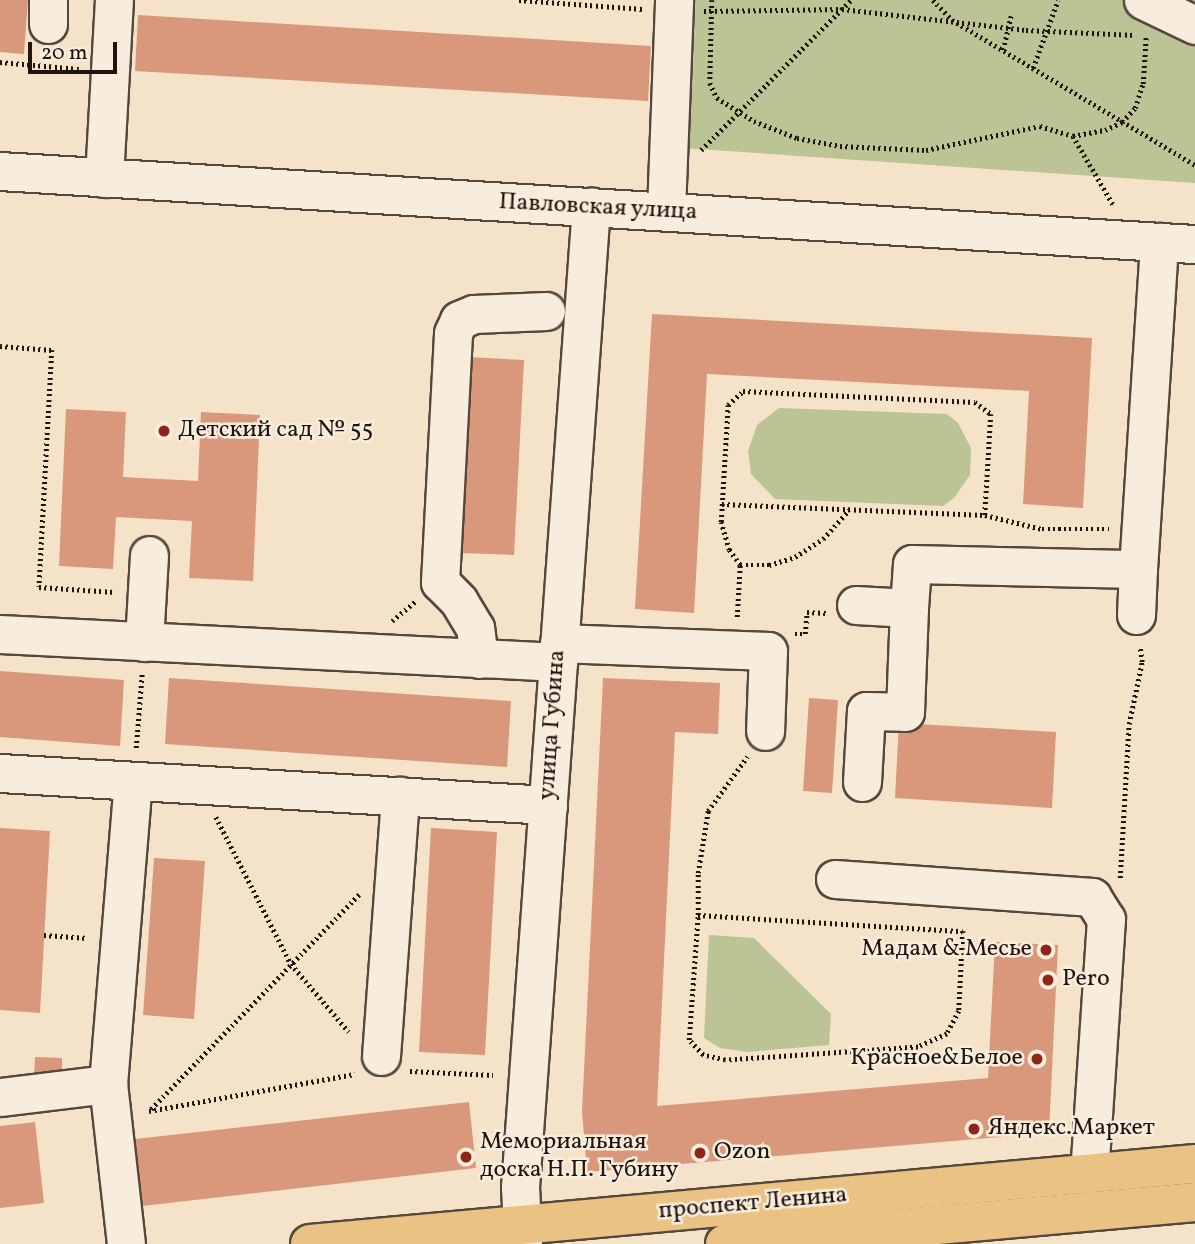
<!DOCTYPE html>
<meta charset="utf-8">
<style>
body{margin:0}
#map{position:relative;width:1195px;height:1244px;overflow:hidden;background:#f4e3c9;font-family:Vollkorn,serif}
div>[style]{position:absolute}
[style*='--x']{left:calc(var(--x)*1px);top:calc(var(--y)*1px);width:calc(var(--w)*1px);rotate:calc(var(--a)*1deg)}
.green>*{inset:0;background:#bcc395}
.building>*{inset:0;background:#d9987c}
.path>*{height:4.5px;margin-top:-2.25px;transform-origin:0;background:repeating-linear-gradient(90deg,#1f140f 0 2px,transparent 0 5.5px)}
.roads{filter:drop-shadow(2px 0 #54483e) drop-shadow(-2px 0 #54483e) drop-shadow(0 2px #54483e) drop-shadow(0 -2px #54483e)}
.minor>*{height:37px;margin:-18.5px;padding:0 18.5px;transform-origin:18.5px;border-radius:18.5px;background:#f8eddc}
.major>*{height:38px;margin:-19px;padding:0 19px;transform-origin:19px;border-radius:19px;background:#eac284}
.dots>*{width:19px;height:19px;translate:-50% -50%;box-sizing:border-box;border:4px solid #f8eddc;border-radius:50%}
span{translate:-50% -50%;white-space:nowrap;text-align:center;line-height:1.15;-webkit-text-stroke:5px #f8eddc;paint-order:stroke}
.street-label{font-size:24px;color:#1f140f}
.poi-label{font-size:24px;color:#1f140f}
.left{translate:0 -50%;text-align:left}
.right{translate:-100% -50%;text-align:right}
.scale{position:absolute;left:28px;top:42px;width:89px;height:32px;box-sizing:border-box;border:4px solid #1f140f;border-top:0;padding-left:9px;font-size:21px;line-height:24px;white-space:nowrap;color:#1f140f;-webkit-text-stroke:5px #f8eddc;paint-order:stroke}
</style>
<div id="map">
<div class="green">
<i style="clip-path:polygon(689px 0,1195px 0,1195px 183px,683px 148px)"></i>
<i style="clip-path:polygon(779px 408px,947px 414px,958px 423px,971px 448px,970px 475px,954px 498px,943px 506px,775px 499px,751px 474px,748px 451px,757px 425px)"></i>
<i style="clip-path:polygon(709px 935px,754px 938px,831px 1014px,829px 1045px,748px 1052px,720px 1048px,704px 1038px)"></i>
</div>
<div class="building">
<i style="clip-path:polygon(0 0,28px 0,24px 54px,0 52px)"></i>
<i style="clip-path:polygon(138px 15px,651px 46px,648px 101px,135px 71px)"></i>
<i style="clip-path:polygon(652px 314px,1092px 338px,1083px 508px,1023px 504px,1029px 391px,707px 374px,694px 613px,635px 609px)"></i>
<i style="clip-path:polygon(469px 357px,524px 360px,514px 555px,459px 553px)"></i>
<i style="clip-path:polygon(66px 409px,126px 412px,123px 477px,198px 481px,201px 412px,260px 415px,253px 581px,189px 578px,192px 521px,116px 517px,113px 569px,59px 566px)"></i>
<i style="clip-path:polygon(0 671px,124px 680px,120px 746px,0 737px)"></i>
<i style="clip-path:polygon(169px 678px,511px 701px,507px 767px,165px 744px)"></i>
<i style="clip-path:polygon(603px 678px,720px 683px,718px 734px,675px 732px,657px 1106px,988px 1078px,995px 942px,1058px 945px,1049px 1133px,587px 1172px,582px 1112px)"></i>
<i style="clip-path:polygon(809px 698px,838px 700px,832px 793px,803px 791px)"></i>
<i style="clip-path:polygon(899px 723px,1056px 732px,1052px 808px,895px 798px)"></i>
<i style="clip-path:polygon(0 828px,50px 831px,40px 1013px,0 1010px)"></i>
<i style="clip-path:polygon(431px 828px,497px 832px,485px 1055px,419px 1052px)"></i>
<i style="clip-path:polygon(154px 858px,205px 861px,194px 1019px,143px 1015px)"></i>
<i style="clip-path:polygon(35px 1057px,62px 1058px,62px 1078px,34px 1077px)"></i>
<i style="clip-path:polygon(469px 1102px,476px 1168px,142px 1206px,135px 1139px)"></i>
<i style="clip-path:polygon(35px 1122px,44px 1203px,0 1208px,0 1126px)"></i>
</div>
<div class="path">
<i style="--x:519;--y:0;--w:124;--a:4.2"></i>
<i style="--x:712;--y:0;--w:83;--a:91.4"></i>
<i style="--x:710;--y:83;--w:17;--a:65"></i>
<i style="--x:717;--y:98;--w:44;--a:31.9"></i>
<i style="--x:754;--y:121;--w:46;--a:21.6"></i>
<i style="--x:797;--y:138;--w:44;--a:10.5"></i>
<i style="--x:840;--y:146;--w:86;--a:2.7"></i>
<i style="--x:926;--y:150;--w:116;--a:-11.9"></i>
<i style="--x:1040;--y:126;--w:34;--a:17"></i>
<i style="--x:1073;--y:136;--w:33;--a:-11"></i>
<i style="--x:1105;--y:130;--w:19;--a:-25"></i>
<i style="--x:1122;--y:122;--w:19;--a:-47"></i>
<i style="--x:1135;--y:108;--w:25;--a:-72"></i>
<i style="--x:1143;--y:84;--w:48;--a:-86.4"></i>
<i style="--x:933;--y:0;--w:28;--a:46"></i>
<i style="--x:952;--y:20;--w:283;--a:30.8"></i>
<i style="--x:704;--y:11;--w:138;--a:-0.8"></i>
<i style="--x:842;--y:9;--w:185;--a:6.5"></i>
<i style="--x:1026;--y:30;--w:109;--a:2.6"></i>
<i style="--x:1003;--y:50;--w:35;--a:-77"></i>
<i style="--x:0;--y:62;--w:79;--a:5.1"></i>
<i style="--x:1033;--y:68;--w:72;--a:-69.8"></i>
<i style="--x:1073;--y:136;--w:81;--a:59.6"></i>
<i style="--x:701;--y:150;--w:212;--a:-45"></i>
<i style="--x:0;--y:346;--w:52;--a:4.4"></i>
<i style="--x:52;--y:350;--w:237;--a:93.1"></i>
<i style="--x:39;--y:587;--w:76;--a:3.8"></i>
<i style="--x:722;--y:504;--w:263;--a:2.4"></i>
<i style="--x:740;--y:565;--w:29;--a:0"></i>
<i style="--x:769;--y:565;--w:27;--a:-17"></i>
<i style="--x:795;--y:557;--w:33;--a:-33"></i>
<i style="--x:823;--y:539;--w:39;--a:-48"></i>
<i style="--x:737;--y:617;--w:52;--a:-86.7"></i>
<i style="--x:740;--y:565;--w:19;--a:-126"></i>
<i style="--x:729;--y:550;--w:29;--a:-106"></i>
<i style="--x:721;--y:522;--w:117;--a:-86.6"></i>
<i style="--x:728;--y:405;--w:21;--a:-43"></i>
<i style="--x:743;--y:391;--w:232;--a:2.7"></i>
<i style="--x:975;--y:402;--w:20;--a:37"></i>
<i style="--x:991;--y:414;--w:101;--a:93.4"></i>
<i style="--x:985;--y:515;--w:59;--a:13.8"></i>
<i style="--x:1042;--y:529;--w:67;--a:0"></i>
<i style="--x:392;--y:621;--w:30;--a:-40"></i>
<i style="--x:795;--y:634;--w:10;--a:0"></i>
<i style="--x:805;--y:634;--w:22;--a:-85"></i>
<i style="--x:807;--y:612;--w:19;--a:3"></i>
<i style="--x:136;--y:748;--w:75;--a:-85.4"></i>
<i style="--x:216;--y:817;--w:165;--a:63"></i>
<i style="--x:291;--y:964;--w:89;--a:49.5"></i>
<i style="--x:1120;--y:878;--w:154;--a:-86.7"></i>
<i style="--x:1129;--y:724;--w:63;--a:-78.2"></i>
<i style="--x:1142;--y:662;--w:15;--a:-98"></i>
<i style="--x:698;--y:915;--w:265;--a:3.5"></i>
<i style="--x:963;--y:931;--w:80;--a:92.9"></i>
<i style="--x:959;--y:1011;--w:26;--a:118"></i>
<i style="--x:947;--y:1034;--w:32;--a:156"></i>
<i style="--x:918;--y:1047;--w:193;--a:176.1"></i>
<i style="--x:725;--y:1060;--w:23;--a:-167"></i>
<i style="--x:703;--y:1055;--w:21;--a:-133"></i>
<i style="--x:689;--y:1040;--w:125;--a:-85.9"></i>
<i style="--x:698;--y:915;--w:42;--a:-90"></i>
<i style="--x:698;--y:873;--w:63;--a:-80.8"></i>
<i style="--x:708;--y:811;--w:67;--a:-54.2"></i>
<i style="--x:44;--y:935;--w:44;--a:3.9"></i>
<i style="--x:410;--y:1071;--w:83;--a:2.8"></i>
<i style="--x:151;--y:1109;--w:299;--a:-45.9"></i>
<i style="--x:149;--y:1111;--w:209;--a:-10.2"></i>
</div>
<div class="roads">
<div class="minor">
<i style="--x:48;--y:0;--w:24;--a:90"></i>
<i style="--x:1143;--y:0;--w:58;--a:25.7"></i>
<i style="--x:0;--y:171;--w:1197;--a:3.5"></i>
<i style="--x:104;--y:178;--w:178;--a:-86.8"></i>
<i style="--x:666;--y:211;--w:211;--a:-87.8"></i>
<i style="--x:856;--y:605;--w:53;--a:3.2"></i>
<i style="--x:909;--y:608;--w:44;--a:-86.1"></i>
<i style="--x:912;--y:564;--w:226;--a:1.3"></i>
<i style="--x:1138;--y:569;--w:328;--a:-86.3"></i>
<i style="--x:1136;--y:615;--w:46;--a:-87.5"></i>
<i style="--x:0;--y:634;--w:559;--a:2.87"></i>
<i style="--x:144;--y:642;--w:87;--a:-86.7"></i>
<i style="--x:559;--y:643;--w:209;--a:2.2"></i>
<i style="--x:768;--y:651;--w:80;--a:92.1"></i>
<i style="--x:479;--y:659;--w:31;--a:-97"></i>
<i style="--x:475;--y:628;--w:31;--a:-121"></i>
<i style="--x:459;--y:601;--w:27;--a:-135"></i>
<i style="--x:440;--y:582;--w:249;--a:-87"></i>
<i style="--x:453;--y:333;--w:14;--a:-65"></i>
<i style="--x:459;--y:320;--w:16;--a:-22"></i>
<i style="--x:474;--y:314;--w:72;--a:-2.4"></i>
<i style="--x:0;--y:773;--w:549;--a:3.34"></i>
<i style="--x:862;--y:782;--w:71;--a:-86.8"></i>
<i style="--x:866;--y:711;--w:39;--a:1"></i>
<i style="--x:905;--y:712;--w:104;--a:-87.8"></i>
<i style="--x:835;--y:879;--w:258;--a:4"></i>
<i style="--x:1092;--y:897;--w:26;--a:58"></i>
<i style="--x:1106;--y:919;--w:255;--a:93.8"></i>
<i style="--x:381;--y:1056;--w:261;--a:-85.8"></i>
<i style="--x:0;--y:1097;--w:109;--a:-6.9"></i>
<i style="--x:126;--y:1244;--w:161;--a:-96.4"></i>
<i style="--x:108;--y:1084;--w:304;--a:-85.3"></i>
<i style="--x:523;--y:1244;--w:57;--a:-93"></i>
<i style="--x:520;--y:1187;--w:983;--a:-85.86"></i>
</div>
<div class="major">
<i style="--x:310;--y:1244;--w:889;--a:-5.17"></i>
<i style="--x:725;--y:1244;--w:472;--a:-5.1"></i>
</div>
</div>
<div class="dots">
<i style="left:164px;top:431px;background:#8f2418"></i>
<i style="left:1046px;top:950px;background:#8f2418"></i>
<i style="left:1048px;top:980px;background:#8f2418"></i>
<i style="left:1037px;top:1059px;background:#8f2418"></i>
<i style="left:974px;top:1129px;background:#8f2418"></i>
<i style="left:700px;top:1153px;background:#8f2418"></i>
<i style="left:466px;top:1157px;background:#8f2418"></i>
</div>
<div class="street-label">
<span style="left:598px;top:208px;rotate:3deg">Павловская улица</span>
<span style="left:553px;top:725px;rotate:-86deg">улица Губина</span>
<span style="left:753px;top:1204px;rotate:-5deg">проспект Ленина</span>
</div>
<div class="poi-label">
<span class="left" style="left:178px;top:431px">Детский сад № 55</span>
<span class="right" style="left:1032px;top:950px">Мадам &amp; Месье</span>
<span class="left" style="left:1062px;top:980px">Pero</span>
<span class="right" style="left:1023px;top:1059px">Красное&amp;Белое</span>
<span class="left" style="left:988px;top:1129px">Яндекс.Маркет</span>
<span class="left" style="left:480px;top:1157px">Мемориальная<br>доска Н.П. Губину</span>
<span class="left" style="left:714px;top:1153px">Ozon</span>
</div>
<div class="scale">20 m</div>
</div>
